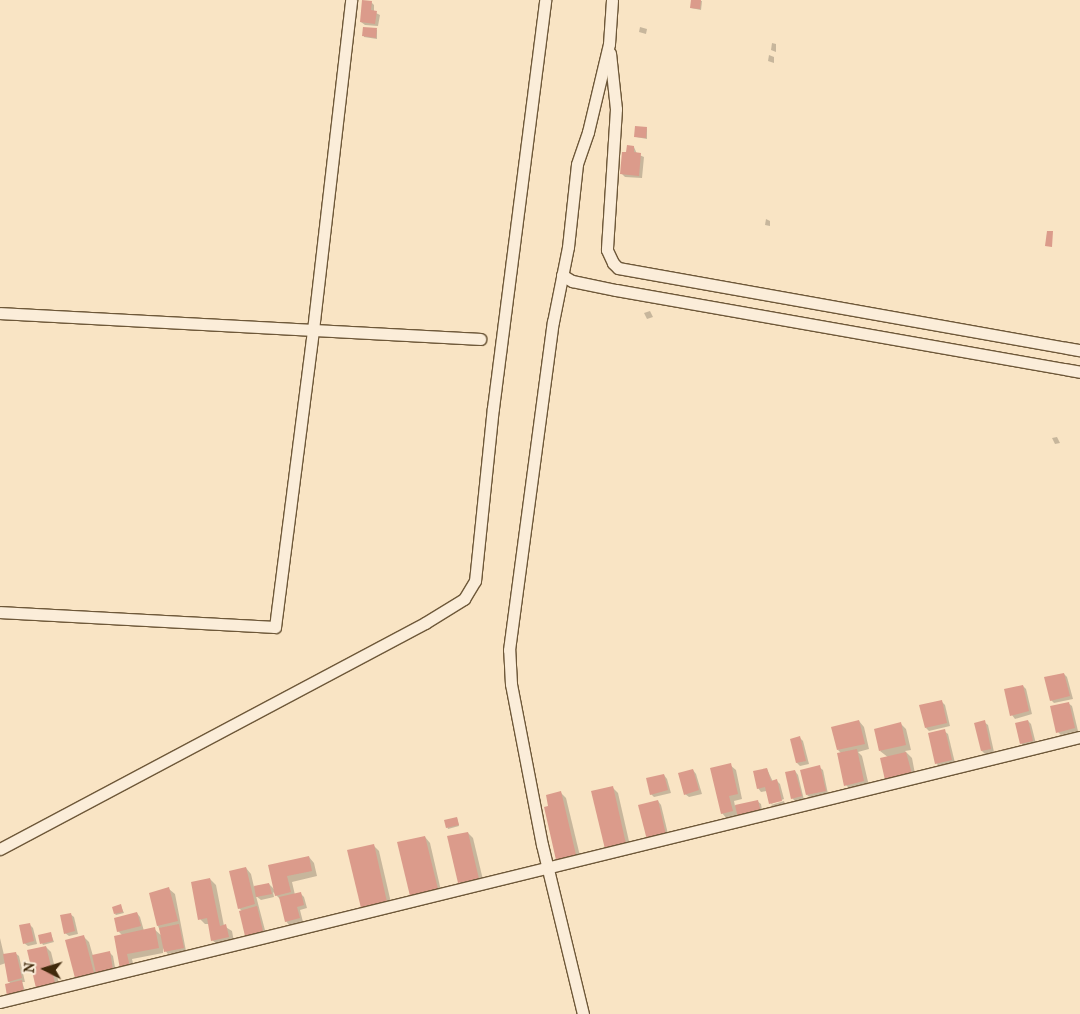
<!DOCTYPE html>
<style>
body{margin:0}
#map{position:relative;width:1080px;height:1014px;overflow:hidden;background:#f9e4c4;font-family:"IM FELL French Canon",serif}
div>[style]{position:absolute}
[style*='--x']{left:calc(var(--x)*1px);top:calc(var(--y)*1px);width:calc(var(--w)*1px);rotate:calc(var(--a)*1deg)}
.shadow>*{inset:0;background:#0003}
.building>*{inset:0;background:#db9b8b}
.roads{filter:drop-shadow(1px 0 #6e5839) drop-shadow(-1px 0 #6e5839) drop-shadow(0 1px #6e5839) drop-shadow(0 -1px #6e5839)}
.street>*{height:11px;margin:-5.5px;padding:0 5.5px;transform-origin:5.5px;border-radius:5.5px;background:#fbedd9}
span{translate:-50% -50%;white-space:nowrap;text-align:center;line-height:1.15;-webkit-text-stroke:4.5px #fbedd9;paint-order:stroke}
.north{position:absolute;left:20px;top:944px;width:50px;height:50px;-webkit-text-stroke:4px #fbedd9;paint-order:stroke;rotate:275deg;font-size:14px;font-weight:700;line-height:20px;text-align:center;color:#3f290b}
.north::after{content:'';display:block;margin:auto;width:18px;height:22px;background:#3f290b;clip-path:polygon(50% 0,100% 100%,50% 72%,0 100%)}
</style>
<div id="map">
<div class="shadow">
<i style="clip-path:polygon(692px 0,702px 1px,701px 10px,691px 8px)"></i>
<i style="clip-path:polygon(371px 2px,374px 5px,374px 12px,380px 15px,378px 26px,365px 25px,361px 22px)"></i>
<i style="clip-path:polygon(640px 27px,647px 29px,646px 34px,639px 32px)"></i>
<i style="clip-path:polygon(364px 28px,377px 30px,377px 39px,364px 37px)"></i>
<i style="clip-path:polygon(772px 43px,776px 44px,776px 52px,771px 50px)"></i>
<i style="clip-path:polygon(769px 55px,774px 57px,774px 63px,768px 61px)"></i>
<i style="clip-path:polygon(647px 128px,647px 139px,636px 137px)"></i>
<i style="clip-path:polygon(634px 147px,637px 154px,644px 157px,642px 178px,625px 177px,621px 173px,627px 154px)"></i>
<i style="clip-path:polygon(766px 219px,770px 221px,770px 226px,765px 225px)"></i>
<i style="clip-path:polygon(650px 311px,653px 317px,647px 319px,644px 313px)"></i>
<i style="clip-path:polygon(1057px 437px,1060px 443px,1055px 444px,1052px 438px)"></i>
<i style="clip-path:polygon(1064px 674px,1067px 677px,1073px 699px,1054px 703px,1051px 700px)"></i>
<i style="clip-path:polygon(1023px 686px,1026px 689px,1032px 714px,1015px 719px,1012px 715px)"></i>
<i style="clip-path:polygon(941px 701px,945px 705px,950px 726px,929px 731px,926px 728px)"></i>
<i style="clip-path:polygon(1068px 703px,1072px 706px,1078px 731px,1061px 735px,1058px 732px)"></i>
<i style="clip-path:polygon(859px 721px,864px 727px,869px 749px,858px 752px,862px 756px,869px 786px,851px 790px,846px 785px,842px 754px,838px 750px)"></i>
<i style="clip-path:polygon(1028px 721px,1031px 724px,1036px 744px,1024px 747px,1021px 743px)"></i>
<i style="clip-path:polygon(984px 722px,988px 725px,994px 752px,985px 754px,982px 751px)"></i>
<i style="clip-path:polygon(901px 724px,906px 729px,911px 750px,905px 751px,912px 758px,916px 779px,880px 751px)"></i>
<i style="clip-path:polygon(944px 731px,948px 734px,955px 763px,940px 767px,936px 763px)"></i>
<i style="clip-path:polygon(800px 738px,803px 741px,809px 764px,800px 766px,797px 763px)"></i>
<i style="clip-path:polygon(730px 765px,736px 770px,742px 799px,734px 801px,735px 806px,757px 801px,761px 804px,763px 816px,727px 819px,722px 813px)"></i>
<i style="clip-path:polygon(819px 767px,823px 770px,828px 794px,811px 798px,807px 795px)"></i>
<i style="clip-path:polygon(767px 769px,773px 782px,777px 781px,780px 784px,784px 799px,771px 804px,767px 791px,761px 792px,758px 788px)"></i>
<i style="clip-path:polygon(693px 770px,696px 774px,702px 794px,689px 797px,685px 794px)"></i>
<i style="clip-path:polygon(795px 771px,798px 775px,804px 800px,796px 802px,792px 798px)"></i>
<i style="clip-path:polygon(664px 775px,667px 779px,671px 793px,654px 797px,651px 794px)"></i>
<i style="clip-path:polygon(612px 787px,618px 793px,631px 850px,611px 854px)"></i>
<i style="clip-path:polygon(561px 793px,566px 798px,581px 860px,563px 865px)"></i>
<i style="clip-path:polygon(658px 801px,661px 805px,669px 838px,648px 839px)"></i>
<i style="clip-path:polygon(784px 801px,785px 804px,774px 807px,771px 805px)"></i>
<i style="clip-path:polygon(457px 818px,459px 826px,448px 829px,445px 821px)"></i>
<i style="clip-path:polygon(468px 833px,473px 838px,484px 884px,465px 888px,460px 883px,449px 837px)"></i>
<i style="clip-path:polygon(425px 837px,430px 843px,442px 895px,416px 901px)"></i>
<i style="clip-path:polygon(373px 845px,379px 851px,392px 907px,367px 913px)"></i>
<i style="clip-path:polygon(309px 857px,314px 863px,317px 876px,292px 882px,295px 895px,301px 894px,304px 897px,307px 908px,300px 910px,303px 922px,289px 925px,286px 921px,281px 900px,273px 892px,274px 897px,261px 900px,256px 896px,266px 934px,250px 939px,246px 935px,242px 911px,239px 908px,246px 868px,251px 874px,254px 887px,269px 884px,275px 890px,269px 866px)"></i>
<i style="clip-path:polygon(210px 879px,216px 885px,224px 926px,232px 931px,234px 942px,218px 945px,212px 940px,209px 924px,205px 924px,200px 919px)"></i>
<i style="clip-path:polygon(169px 889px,175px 894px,186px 951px,168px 954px,163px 948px,163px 953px,132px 959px,135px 972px,127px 974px,122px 935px,118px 931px,137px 913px,140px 917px,144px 931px,154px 929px,162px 936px,158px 926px)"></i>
<i style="clip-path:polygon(121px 906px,124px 913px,116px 915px,115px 914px)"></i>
<i style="clip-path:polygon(70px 914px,74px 917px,78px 934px,69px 936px,65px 933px)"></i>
<i style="clip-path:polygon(29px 924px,33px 928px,37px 944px,28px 946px,24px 943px)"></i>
<i style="clip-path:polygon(51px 934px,54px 942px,43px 945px,42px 943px)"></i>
<i style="clip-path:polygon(84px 937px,89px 942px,93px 956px,110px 953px,113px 956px,116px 973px,98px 978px,76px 977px)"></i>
<i style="clip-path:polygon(0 938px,4px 955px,15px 953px,19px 956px,25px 982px,22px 982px,27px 996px,9px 982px,6px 963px,0 965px)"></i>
<i style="clip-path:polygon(46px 947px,51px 952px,60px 988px,38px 987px)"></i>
</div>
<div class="building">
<i style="clip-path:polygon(362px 0,372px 1px,371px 10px,377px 11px,375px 24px,360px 22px)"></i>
<i style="clip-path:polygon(691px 0,701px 0,700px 9px,690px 8px)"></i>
<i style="clip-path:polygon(363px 27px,377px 28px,376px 38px,362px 36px)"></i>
<i style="clip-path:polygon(635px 126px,647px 127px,646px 138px,634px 137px)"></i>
<i style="clip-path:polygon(627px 145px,634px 146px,634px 152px,641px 153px,639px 176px,620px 174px,622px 152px,626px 152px)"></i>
<i style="clip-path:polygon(1047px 231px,1053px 231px,1052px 247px,1045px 246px)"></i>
<i style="clip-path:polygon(1064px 673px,1070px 696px,1050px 701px,1044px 677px)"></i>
<i style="clip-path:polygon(1023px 685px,1029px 711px,1010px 716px,1004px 689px)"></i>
<i style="clip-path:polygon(942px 700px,947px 723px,925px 728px,919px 705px)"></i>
<i style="clip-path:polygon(1069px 702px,1075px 728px,1056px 733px,1050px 706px)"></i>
<i style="clip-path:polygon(859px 720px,865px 744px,837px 750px,831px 727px)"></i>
<i style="clip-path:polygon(985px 720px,991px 749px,981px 751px,974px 723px)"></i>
<i style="clip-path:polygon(1028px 720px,1033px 741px,1020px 744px,1015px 723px)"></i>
<i style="clip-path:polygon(901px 722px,906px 745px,879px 751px,874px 729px)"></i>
<i style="clip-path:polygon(945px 729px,952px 760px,935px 764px,928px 733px)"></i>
<i style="clip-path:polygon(800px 736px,806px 761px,796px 763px,790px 739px)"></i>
<i style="clip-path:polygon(857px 749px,864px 781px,844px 786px,837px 753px)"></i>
<i style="clip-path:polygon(906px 752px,912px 774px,885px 780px,880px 758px)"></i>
<i style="clip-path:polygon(731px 763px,738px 794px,729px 796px,733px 811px,721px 814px,710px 768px)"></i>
<i style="clip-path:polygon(820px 765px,826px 791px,806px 795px,800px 770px)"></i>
<i style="clip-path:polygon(767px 768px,771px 781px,777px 779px,782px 801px,769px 804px,765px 787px,757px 789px,753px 771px)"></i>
<i style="clip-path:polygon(693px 769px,699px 790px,684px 795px,678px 773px)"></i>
<i style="clip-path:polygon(795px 770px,802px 796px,791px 799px,785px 772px)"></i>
<i style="clip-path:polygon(664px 774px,668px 790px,650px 795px,646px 778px)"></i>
<i style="clip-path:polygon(613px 786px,626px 844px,605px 849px,591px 791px)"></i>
<i style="clip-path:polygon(561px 791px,576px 855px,556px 860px,544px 807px,548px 806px,546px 795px)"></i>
<i style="clip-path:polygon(658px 800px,666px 835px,647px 840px,638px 805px)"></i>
<i style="clip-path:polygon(758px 800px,761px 813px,738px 818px,735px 805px)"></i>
<i style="clip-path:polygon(457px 817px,459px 825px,446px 828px,444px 820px)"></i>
<i style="clip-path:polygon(468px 832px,479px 879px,458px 883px,447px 836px)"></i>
<i style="clip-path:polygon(425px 836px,438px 889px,410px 896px,397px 842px)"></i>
<i style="clip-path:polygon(374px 844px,387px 902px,361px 908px,347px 850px)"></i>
<i style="clip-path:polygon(309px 856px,312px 871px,287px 876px,291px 892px,275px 896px,268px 865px)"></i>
<i style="clip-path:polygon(246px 867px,255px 904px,238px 909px,229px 871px)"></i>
<i style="clip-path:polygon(210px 878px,220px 926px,226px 924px,229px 937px,211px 941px,207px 918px,198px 920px,191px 882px)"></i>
<i style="clip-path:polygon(269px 883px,272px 894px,256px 897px,254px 886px)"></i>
<i style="clip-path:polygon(169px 887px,178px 921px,157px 926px,149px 893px)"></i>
<i style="clip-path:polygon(301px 892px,304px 905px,297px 907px,300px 918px,285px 922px,279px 897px)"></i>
<i style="clip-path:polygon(121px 904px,123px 912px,114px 914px,112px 907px)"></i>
<i style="clip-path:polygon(257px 906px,263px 931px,245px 936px,239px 911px)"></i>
<i style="clip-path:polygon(137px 912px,141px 926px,117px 932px,114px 918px)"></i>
<i style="clip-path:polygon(71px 913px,75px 931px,64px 934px,60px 915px)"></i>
<i style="clip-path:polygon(30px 923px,34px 941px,23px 944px,19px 925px)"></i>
<i style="clip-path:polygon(179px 924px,184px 948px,164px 952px,159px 928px)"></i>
<i style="clip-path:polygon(155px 927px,159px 948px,127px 954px,130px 967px,120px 969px,114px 936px)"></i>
<i style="clip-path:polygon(51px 932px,53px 941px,40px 944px,38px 935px)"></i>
<i style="clip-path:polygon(84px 935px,94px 973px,75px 978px,65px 940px)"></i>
<i style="clip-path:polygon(46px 946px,55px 983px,36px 988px,27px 950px)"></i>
<i style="clip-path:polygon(110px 951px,113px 970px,96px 973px,92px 955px)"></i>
<i style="clip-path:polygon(16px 952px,22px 978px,8px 982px,3px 954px)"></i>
<i style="clip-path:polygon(22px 980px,24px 993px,7px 996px,5px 984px)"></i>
</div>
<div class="roads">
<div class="street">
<i style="--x:610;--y:53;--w:56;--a:83.9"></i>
<i style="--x:616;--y:109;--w:141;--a:93.7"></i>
<i style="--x:607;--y:250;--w:14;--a:65"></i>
<i style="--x:613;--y:263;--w:7;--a:45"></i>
<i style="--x:618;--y:268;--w:469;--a:10.1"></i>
<i style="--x:562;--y:275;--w:12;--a:31"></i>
<i style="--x:572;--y:281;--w:45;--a:11.6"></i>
<i style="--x:616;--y:290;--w:471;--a:10"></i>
<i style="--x:0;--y:313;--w:481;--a:3.1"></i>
<i style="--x:0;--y:612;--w:275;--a:3.1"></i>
<i style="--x:275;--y:627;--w:299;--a:-82.7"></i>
<i style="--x:313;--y:330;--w:332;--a:-83.4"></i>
<i style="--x:0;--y:849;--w:481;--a:-28"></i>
<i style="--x:425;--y:623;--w:46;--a:-31.6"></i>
<i style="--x:464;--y:599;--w:21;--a:-59"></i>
<i style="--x:475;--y:581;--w:174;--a:-84.1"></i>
<i style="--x:493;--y:408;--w:411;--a:-82.7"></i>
<i style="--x:0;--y:1002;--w:1112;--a:-13.79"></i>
<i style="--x:583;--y:1014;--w:174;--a:-103.6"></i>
<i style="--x:542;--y:845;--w:164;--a:-100.9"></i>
<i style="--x:511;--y:684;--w:34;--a:-93"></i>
<i style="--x:509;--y:650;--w:331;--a:-82.4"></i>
<i style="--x:553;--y:322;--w:76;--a:-78.7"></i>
<i style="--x:568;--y:247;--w:83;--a:-83.8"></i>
<i style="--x:577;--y:164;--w:34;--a:-71"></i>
<i style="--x:588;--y:132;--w:90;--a:-76.6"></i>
<i style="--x:609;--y:44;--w:44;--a:-86.1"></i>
</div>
</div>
<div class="north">N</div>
</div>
